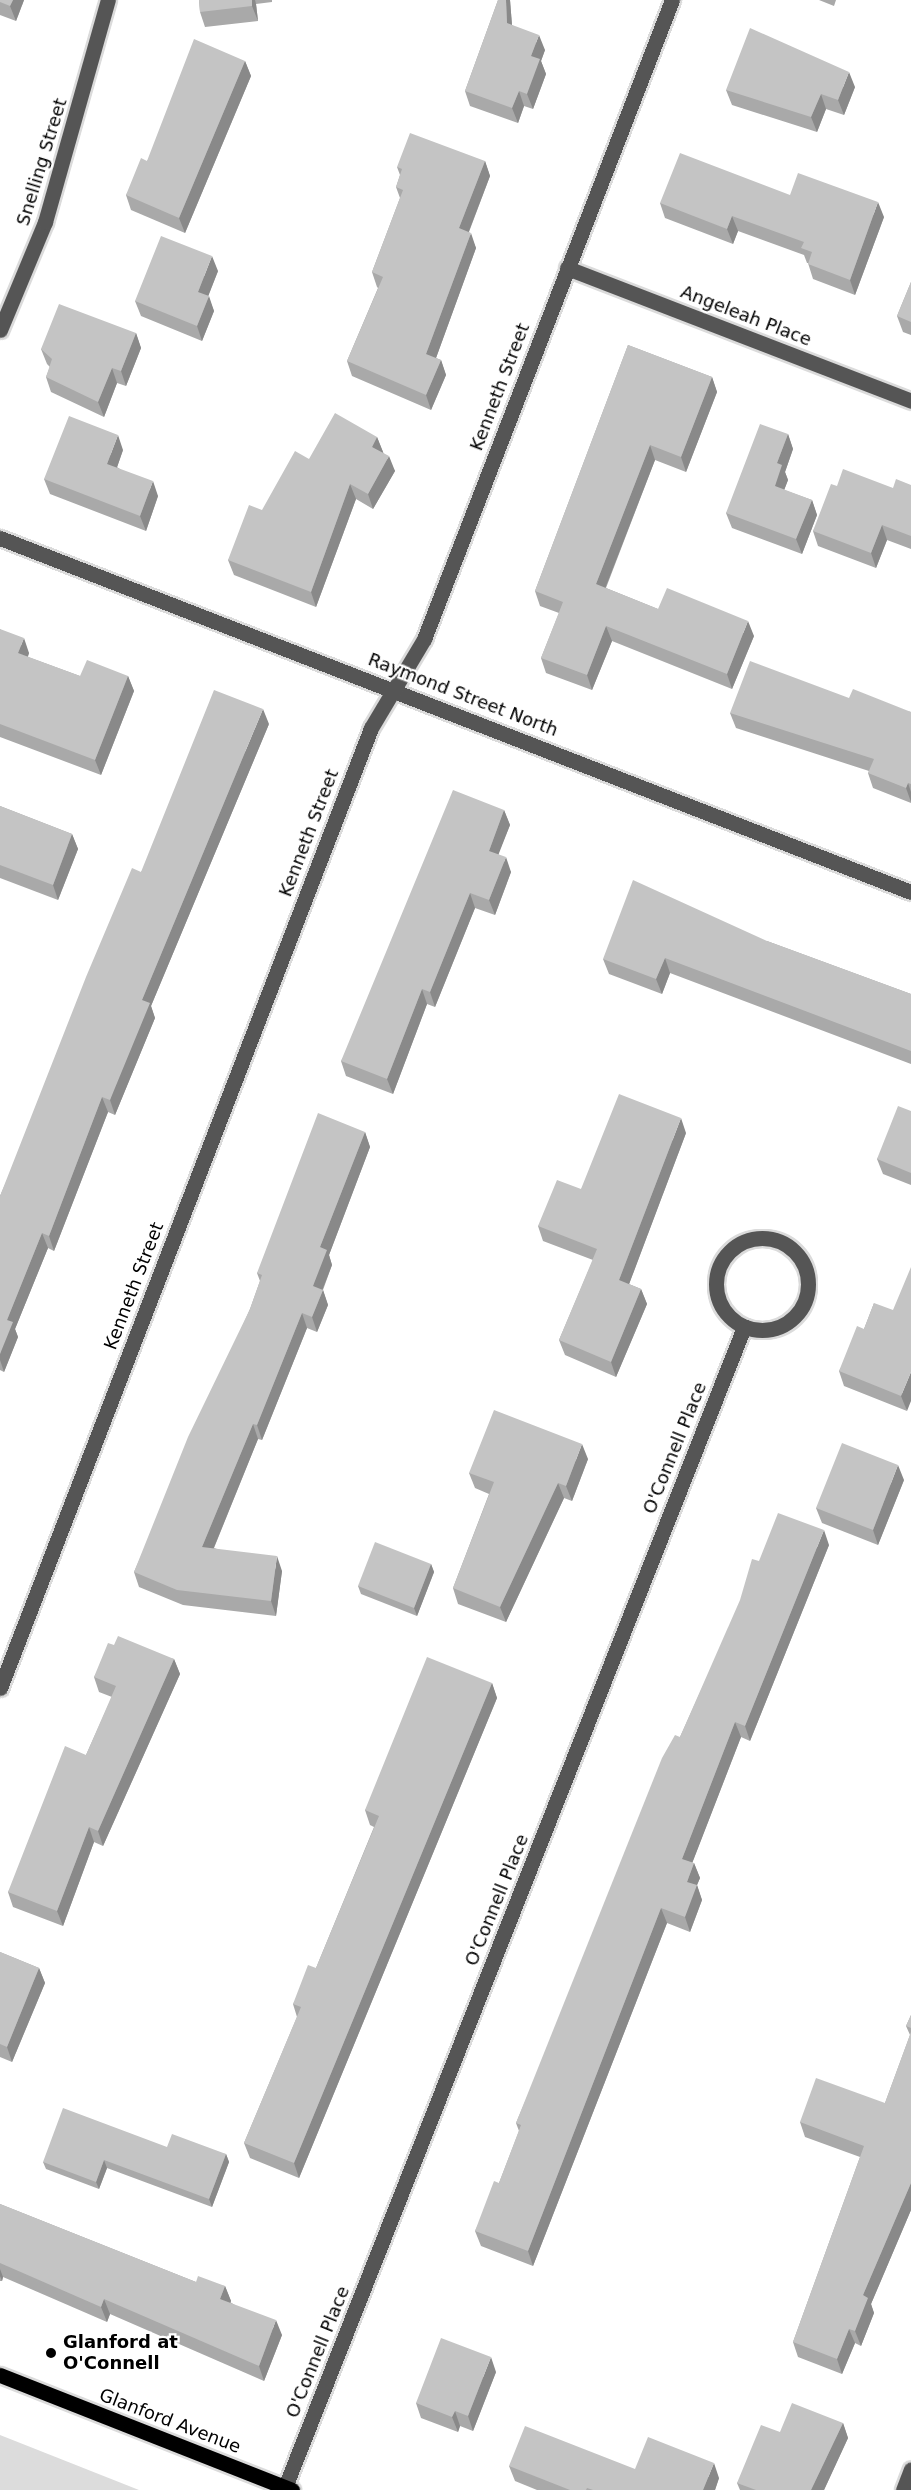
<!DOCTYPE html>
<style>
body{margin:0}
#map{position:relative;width:911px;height:2490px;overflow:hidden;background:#fff;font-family:"DejaVu Sans",sans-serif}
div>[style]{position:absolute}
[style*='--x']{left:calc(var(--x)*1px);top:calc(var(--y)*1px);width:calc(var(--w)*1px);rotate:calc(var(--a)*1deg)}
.green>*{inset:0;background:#dcdcdc}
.roads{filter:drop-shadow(2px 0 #dbdbdb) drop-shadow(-2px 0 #dbdbdb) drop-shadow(0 2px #dbdbdb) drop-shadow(0 -2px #dbdbdb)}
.minor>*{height:15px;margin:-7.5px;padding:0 7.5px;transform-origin:7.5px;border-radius:7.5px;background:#555}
.minor>.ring{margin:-7.5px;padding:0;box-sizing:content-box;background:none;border:15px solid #555;border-radius:50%}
.major>*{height:15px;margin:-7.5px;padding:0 7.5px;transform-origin:7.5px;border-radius:7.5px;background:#000}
.wall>*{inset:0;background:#a9a9a9}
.shaded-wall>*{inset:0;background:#898989}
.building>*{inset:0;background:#c4c4c4}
.dots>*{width:16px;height:16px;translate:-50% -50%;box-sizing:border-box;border:3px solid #fff;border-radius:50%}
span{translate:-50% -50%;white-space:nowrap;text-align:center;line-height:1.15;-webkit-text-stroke:4.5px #fff;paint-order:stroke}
.street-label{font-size:18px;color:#000}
.poi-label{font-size:18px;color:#000;font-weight:700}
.left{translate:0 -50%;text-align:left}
</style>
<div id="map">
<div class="green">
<i style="clip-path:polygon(0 2435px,139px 2490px,0 2490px)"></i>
</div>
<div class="roads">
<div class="minor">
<i style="--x:567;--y:268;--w:369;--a:21.1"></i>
<i style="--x:0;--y:330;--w:117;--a:-67.4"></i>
<i style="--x:45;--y:222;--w:231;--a:-74.2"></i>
<i style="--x:0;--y:538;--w:977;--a:21.24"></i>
<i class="ring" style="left:716px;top:1238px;width:77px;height:77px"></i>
<i style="--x:0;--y:1688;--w:1029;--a:-68.87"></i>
<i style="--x:371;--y:728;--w:104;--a:-59.2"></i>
<i style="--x:424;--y:639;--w:685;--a:-68.79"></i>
<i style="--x:285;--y:2487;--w:1248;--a:-68.41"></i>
<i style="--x:903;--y:2490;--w:22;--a:-69"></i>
</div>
<div class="major">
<i style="--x:0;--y:2375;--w:314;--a:21.5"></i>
</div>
</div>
<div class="wall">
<i style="clip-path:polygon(0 0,24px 0,16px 21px,0 15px)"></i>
<i style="clip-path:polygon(199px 0,272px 0,272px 2px,256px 4px,258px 21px,205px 27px,200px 12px)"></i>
<i style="clip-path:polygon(498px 0,510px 0,512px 25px,545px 50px,541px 61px,546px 74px,533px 109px,524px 106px,518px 123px,470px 106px,465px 91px)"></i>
<i style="clip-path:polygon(819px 0,836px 0,834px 6px)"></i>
<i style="clip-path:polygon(245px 61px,251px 76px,185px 233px,131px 210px,126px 195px,147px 161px)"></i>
<i style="clip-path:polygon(855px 87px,844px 115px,826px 109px,817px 132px,732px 105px,726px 90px)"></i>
<i style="clip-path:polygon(485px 161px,490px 176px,469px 232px,476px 248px,436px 358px,441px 360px,446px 375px,431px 410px,352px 376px,347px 361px,378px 288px,377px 287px,372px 272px,400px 198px,396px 187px,400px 175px,397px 167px)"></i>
<i style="clip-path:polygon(790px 195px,884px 217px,855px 295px,813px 279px,808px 263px,807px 263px,804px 255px,738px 231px,733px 244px,665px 218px,660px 203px)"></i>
<i style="clip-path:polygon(218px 271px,208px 296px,214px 311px,202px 341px,141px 316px,135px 301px)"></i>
<i style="clip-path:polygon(911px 282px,911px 335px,903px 332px,897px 316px)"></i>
<i style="clip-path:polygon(136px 333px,141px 348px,126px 386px,117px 383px,104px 417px,51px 392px,46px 377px,50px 367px,47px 364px,41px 349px)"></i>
<i style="clip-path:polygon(628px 345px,712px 377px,717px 392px,686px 472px,655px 460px,606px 588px,658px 609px,754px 636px,732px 689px,612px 641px,592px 690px,546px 673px,541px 658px,559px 613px,540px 606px,535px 591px)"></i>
<i style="clip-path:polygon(788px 434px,793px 449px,785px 472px,788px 480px,784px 490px,812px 500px,817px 515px,802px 554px,732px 528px,726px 513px)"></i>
<i style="clip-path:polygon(377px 437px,383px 452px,395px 471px,373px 509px,356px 499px,316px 607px,234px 575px,228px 560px,309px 459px)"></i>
<i style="clip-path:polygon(123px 450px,117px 467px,158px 496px,146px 531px,50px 494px,44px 479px)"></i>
<i style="clip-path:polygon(911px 485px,911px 549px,887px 540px,876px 568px,818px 546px,813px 531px,837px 486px,893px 488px)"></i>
<i style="clip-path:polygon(0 629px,29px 653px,28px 657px,80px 676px,128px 676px,134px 691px,101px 775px,0 737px)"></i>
<i style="clip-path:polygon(849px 698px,911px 712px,911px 803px,873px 788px,868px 773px,869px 771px,736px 728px,730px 713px)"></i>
<i style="clip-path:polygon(269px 724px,151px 1006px,155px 1018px,115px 1115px,108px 1112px,54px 1251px,48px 1248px,15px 1329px,18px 1337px,4px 1372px,0 1370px,0 1196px,141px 872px)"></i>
<i style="clip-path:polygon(0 806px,72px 834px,78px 849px,58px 900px,0 878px)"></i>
<i style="clip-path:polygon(504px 810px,510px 825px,498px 854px,511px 872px,495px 915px,475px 908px,435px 1007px,427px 1004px,393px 1094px,346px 1076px,341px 1061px)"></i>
<i style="clip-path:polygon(767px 941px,911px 994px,911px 1064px,670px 973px,662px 994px,609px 974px,603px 959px)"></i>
<i style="clip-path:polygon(911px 1111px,911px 1185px,883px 1174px,877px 1159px)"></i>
<i style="clip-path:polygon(365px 1132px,370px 1147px,329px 1255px,332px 1265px,323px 1290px,328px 1305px,317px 1332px,307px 1328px,262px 1440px,258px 1439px,214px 1548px,282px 1571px,276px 1616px,183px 1605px,139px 1587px,134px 1572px,250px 1309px,260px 1281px,257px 1273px)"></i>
<i style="clip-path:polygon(686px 1133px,629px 1284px,641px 1289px,647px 1304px,616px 1377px,565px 1355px,559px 1340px,593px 1260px,543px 1241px,538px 1226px,581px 1189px)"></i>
<i style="clip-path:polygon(874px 1303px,907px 1411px,844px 1386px,839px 1371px,864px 1329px)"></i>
<i style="clip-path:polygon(588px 1459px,572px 1501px,564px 1498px,506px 1622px,458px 1604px,453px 1588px,489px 1494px,475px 1488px,469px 1473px)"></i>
<i style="clip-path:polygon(904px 1480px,878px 1545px,822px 1523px,816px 1508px)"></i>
<i style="clip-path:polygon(829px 1545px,750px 1741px,741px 1737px,692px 1863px,694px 1863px,700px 1878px,697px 1885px,702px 1900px,690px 1932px,667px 1923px,533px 2266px,481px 2246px,475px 2231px,499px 2183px,519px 2131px,516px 2123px,680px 1737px,759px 1561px)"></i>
<i style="clip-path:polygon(431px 1564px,434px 1572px,417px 1616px,361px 1594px,358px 1586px)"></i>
<i style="clip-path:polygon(114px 1645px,174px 1659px,180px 1674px,103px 1846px,94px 1842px,63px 1926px,13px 1907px,8px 1892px,86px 1755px,112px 1697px,99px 1692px,94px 1677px)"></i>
<i style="clip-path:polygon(492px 1683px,497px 1698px,299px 2178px,250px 2158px,244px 2143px,297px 2017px,293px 2004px,316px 1968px,374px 1827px,370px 1825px,365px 1810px)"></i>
<i style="clip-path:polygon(0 1952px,39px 1968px,45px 1983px,12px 2062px,0 2057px)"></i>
<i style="clip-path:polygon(911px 2015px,911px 2210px,871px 2304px,874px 2313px,861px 2346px,855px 2343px,842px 2374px,798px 2357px,793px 2342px,860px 2157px,805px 2137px,800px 2122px,885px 2103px,910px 2035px,906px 2026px)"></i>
<i style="clip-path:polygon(167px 2147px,226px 2154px,229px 2162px,212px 2207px,107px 2168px,99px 2189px,46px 2169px,43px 2162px)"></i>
<i style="clip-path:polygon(0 2204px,196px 2282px,225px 2286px,231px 2301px,230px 2302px,282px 2335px,264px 2381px,110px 2314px,107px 2322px,3px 2277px,2px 2281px,0 2281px)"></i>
<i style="clip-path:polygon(496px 2372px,473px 2431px,460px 2426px,458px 2432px,421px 2418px,416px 2403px)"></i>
<i style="clip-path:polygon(843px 2423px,848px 2438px,824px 2490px,740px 2490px,737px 2483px,780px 2432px)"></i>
<i style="clip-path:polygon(509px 2466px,635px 2469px,719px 2478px,715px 2490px,537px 2490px,515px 2481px)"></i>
</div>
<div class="shaded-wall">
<i style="clip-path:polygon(13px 0,24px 0,16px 21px,10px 6px)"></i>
<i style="clip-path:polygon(252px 0,255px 0,256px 4px,258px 21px,252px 6px)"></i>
<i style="clip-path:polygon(506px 0,510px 0,513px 38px,507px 23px)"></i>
<i style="clip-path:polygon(539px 35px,545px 50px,541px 61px,546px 74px,533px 109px,527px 94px,531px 56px)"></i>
<i style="clip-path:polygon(245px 61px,251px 76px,185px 233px,179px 218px)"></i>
<i style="clip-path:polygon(849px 72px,855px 87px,844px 115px,838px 100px)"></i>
<i style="clip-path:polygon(519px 91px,524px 106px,518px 123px,512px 108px)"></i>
<i style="clip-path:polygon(821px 94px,826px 109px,817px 132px,811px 117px)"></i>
<i style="clip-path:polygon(485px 161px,490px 176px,464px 244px,459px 228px)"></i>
<i style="clip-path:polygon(878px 202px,884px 217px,855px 295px,850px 280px)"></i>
<i style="clip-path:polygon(732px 216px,738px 231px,733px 244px,727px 229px)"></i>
<i style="clip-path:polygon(471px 233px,476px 248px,432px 369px,426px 354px)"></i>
<i style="clip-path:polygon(212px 256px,218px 271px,204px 307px,198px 292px)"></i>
<i style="clip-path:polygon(209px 296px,214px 311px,202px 341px,197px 326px)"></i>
<i style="clip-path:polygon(136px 333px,141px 348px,126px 386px,121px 371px)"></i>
<i style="clip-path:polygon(441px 360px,446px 375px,431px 410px,426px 395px)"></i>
<i style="clip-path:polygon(112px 368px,117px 383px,104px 417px,98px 402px)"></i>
<i style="clip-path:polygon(712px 377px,717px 392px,686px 472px,681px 457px)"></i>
<i style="clip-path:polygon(788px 434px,793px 449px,785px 472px,788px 480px,780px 501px,775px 486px,777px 463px)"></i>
<i style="clip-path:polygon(118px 435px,123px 450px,113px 479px,107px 464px)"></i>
<i style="clip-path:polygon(377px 437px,383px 452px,378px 462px,372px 447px)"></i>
<i style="clip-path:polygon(650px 445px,655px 460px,601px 599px,596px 584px)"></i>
<i style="clip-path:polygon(389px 456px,395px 471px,373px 509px,368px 494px)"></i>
<i style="clip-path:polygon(153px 481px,158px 496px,146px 531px,140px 516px)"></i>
<i style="clip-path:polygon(350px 484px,356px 499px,316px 607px,311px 592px)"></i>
<i style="clip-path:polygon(812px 500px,817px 515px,802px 554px,796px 539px)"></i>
<i style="clip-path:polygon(882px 525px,887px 540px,876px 568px,871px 553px)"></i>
<i style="clip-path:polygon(748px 621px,754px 636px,732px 689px,727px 674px)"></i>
<i style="clip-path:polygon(606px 626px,612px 641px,592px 690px,587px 675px)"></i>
<i style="clip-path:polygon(24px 638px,29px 653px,23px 668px,18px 653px)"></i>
<i style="clip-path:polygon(128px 676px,134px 691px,101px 775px,95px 760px)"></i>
<i style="clip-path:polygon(263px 709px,269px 724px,151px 1006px,155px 1018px,115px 1115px,110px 1100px,142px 1000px)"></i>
<i style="clip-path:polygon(908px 783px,911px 792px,911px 802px,906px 788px)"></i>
<i style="clip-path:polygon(504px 810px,510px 825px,494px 866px,489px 851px)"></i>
<i style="clip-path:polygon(72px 834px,78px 849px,58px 900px,53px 885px)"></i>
<i style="clip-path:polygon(506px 857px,511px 872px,495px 915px,489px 900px)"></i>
<i style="clip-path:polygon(470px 893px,475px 908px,435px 1007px,430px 992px)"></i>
<i style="clip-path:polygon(665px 958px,670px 973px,662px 994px,656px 979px)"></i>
<i style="clip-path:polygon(422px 989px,427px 1004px,393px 1094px,387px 1079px)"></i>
<i style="clip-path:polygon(102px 1097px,108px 1112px,54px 1251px,49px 1236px)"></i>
<i style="clip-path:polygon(681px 1118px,686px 1133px,625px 1295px,619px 1280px)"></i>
<i style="clip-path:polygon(365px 1132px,370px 1147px,329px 1255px,332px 1265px,318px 1301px,313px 1286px,320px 1247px)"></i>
<i style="clip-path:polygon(42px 1233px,48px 1248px,15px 1329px,18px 1337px,4px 1372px,0 1360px,0 1354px,7px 1320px)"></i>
<i style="clip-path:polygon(641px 1289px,647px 1304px,616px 1377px,611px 1362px)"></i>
<i style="clip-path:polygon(323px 1290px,328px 1305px,317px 1332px,312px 1317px)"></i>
<i style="clip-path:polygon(302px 1313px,307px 1328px,262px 1440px,257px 1425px)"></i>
<i style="clip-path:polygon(911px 1372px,911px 1401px,907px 1411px,901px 1396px)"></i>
<i style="clip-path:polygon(253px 1424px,258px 1439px,208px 1562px,202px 1547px)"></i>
<i style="clip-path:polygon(582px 1444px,588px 1459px,572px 1501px,566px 1486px)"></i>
<i style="clip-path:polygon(898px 1465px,904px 1480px,878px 1545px,873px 1530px)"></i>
<i style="clip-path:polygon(558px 1483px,564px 1498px,506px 1622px,500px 1607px)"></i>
<i style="clip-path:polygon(824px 1530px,829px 1545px,750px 1741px,745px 1726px)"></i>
<i style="clip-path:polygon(277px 1556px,282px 1571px,276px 1616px,271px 1601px)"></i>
<i style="clip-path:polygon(431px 1564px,434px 1572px,417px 1616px,414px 1608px)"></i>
<i style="clip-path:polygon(174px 1659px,180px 1674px,103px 1846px,98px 1831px)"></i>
<i style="clip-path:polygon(492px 1683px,497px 1698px,299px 2178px,294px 2163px)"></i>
<i style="clip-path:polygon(735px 1722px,741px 1737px,688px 1874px,682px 1859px)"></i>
<i style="clip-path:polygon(89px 1827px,94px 1842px,63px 1926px,57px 1911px)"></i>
<i style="clip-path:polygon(694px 1863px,700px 1878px,697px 1885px,702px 1900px,690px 1932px,685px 1917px,687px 1882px)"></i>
<i style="clip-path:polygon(661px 1908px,667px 1923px,533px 2266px,528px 2251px)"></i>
<i style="clip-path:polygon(39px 1968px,45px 1983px,12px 2062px,7px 2047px)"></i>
<i style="clip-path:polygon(226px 2154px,229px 2162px,212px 2207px,209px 2199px)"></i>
<i style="clip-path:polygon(104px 2160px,107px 2168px,99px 2189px,96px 2182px)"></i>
<i style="clip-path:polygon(911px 2183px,911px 2210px,871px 2304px,874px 2313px,861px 2346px,855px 2331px,863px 2295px)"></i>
<i style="clip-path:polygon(0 2269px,3px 2277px,2px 2281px,0 2276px)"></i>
<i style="clip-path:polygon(225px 2286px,231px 2301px,226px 2314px,220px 2299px)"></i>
<i style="clip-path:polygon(104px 2299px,110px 2314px,107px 2322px,101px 2307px)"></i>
<i style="clip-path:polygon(276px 2320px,282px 2335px,264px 2381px,259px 2366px)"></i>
<i style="clip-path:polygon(849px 2329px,855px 2343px,842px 2374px,837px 2359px)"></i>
<i style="clip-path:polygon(491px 2357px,496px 2372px,473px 2431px,468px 2416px)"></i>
<i style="clip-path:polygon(455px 2411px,460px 2426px,458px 2432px,452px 2417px)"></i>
<i style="clip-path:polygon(843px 2423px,848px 2438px,824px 2490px,811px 2490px)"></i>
<i style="clip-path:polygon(714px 2463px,719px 2478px,715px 2490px,703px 2490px)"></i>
</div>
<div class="building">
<i style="clip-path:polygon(0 0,13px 0,10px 6px,0 2px)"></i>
<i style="clip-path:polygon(199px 0,252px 0,252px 6px,200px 12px)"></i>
<i style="clip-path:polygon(498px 0,506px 0,507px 23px,539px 35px,531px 56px,540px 59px,527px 94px,519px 91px,512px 108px,465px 91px)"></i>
<i style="clip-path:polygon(750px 28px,849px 72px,838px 100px,821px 94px,811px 117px,726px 90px)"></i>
<i style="clip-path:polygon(194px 39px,245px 61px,179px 218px,126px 195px,141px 158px,147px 161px)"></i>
<i style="clip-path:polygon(410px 133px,485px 161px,459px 228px,471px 233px,426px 354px,441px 360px,426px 395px,347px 361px,383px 277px,372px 272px,403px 190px,396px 187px,402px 169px,397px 167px)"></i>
<i style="clip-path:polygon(680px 153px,790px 195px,798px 173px,878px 202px,850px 280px,808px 264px,812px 252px,801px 248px,804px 242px,732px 216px,727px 229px,660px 203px)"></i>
<i style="clip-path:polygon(161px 236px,212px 256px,198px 292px,209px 296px,197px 326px,135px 301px)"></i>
<i style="clip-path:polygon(911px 282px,911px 322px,897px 316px)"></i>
<i style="clip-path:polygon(59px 304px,136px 333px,121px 371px,112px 368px,98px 402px,46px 377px,52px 359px,41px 349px)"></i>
<i style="clip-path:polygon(628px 345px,712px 377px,681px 457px,650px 445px,596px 584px,658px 609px,667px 588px,748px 621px,727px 674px,606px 626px,587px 675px,541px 658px,563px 602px,535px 591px)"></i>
<i style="clip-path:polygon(335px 413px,377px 437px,372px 447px,389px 456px,368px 494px,350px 484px,311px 592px,228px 560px,249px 505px,262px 510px,295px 451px,309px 459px)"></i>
<i style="clip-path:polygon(69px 416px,118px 435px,107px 464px,153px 481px,140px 516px,44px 479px)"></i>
<i style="clip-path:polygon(760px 424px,788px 434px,777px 463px,782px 465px,775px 486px,812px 500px,796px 539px,726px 513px)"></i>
<i style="clip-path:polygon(843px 469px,893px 488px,896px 479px,911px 485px,911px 536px,882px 525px,871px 553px,813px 531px,831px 484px,837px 486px)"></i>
<i style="clip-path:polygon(0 629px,24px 638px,18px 653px,80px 676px,87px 660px,128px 676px,95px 760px,0 724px)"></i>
<i style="clip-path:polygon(750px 661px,849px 698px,853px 689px,911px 712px,911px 784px,908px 783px,906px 788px,868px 773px,874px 759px,730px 713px)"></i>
<i style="clip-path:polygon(214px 690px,263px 709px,142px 1000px,150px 1003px,110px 1100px,102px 1097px,49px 1236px,42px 1233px,7px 1320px,13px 1322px,0 1354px,0 1196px,86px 977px,132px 868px,141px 872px)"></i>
<i style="clip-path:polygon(453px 790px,504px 810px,489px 851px,506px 857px,489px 900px,470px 893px,430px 992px,422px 989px,387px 1079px,341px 1061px)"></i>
<i style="clip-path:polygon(0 806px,72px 834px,53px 885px,0 865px)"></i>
<i style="clip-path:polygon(633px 880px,767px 941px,911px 994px,911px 1051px,665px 958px,656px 979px,603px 959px)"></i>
<i style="clip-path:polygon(619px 1094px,681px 1118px,619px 1280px,641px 1289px,611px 1362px,559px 1340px,597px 1249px,538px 1226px,557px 1180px,581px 1189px)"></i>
<i style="clip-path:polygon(898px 1106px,911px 1111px,911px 1173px,877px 1159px)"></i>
<i style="clip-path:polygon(318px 1113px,365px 1132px,320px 1247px,327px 1250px,313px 1286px,323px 1290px,312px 1317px,302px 1313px,257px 1425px,253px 1424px,202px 1547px,277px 1556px,271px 1601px,177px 1590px,134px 1572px,188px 1437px,250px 1309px,262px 1275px,257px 1273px)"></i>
<i style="clip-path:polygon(911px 1267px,911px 1372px,901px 1396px,839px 1371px,857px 1326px,864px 1329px,874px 1303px,893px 1310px)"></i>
<i style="clip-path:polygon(494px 1410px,582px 1444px,566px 1486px,558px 1483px,500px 1607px,453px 1588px,494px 1482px,469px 1473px)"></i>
<i style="clip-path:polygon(842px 1443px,898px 1465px,873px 1530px,816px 1508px)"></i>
<i style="clip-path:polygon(778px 1513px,824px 1530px,745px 1726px,735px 1722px,682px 1859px,694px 1863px,687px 1882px,697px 1885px,685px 1917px,661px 1908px,528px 2251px,475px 2231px,494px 2181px,499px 2183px,521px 2125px,516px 2123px,662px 1758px,675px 1735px,680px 1737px,740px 1600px,752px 1559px,759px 1561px)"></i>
<i style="clip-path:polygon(375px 1542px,431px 1564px,414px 1608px,358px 1586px)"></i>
<i style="clip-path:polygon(118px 1636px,174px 1659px,98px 1831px,89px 1827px,57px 1911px,8px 1892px,65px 1746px,86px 1755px,116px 1686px,94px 1677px,108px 1643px,114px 1645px)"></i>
<i style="clip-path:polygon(427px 1657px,492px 1683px,294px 2163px,244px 2143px,301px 2007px,293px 2004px,308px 1965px,316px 1968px,379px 1816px,365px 1810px)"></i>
<i style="clip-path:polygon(0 1952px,39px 1968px,7px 2047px,0 2044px)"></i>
<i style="clip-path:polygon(911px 2015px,911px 2028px,906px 2026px)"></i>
<i style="clip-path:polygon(911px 2032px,911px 2183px,863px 2295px,868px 2298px,855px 2331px,849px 2329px,837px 2359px,793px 2342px,864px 2146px,800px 2122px,816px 2078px,885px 2103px)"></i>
<i style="clip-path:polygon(63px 2108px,167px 2147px,172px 2134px,226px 2154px,209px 2199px,104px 2160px,96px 2182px,43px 2162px)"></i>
<i style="clip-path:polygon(0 2204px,196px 2282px,198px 2276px,225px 2286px,220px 2299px,276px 2320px,259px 2366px,104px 2299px,101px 2307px,0 2263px)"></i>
<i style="clip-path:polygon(441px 2338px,491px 2357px,468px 2416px,455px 2411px,452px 2417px,416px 2403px)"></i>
<i style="clip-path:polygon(792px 2403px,843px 2423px,811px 2490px,756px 2490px,737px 2483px,761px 2425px,780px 2432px)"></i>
<i style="clip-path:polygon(525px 2426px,635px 2469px,648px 2437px,714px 2463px,703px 2490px,593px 2490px,587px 2488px,586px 2490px,570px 2490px,509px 2466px)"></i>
</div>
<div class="dots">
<i style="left:51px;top:2353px;background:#000"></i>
</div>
<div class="street-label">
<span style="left:42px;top:162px;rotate:-73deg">Snelling Street</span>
<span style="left:746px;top:316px;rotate:21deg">Angeleah Place</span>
<span style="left:500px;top:387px;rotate:-69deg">Kenneth Street</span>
<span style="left:463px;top:695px;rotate:21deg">Raymond Street North</span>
<span style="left:309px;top:833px;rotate:-69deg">Kenneth Street</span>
<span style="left:134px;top:1286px;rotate:-69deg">Kenneth Street</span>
<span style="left:675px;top:1448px;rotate:-68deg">O'Connell Place</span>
<span style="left:497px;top:1900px;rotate:-68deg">O'Connell Place</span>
<span style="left:318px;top:2352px;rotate:-68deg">O'Connell Place</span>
<span style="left:170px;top:2421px;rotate:21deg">Glanford Avenue</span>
</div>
<div class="poi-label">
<span class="left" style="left:63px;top:2353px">Glanford at<br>O'Connell</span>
</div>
</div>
